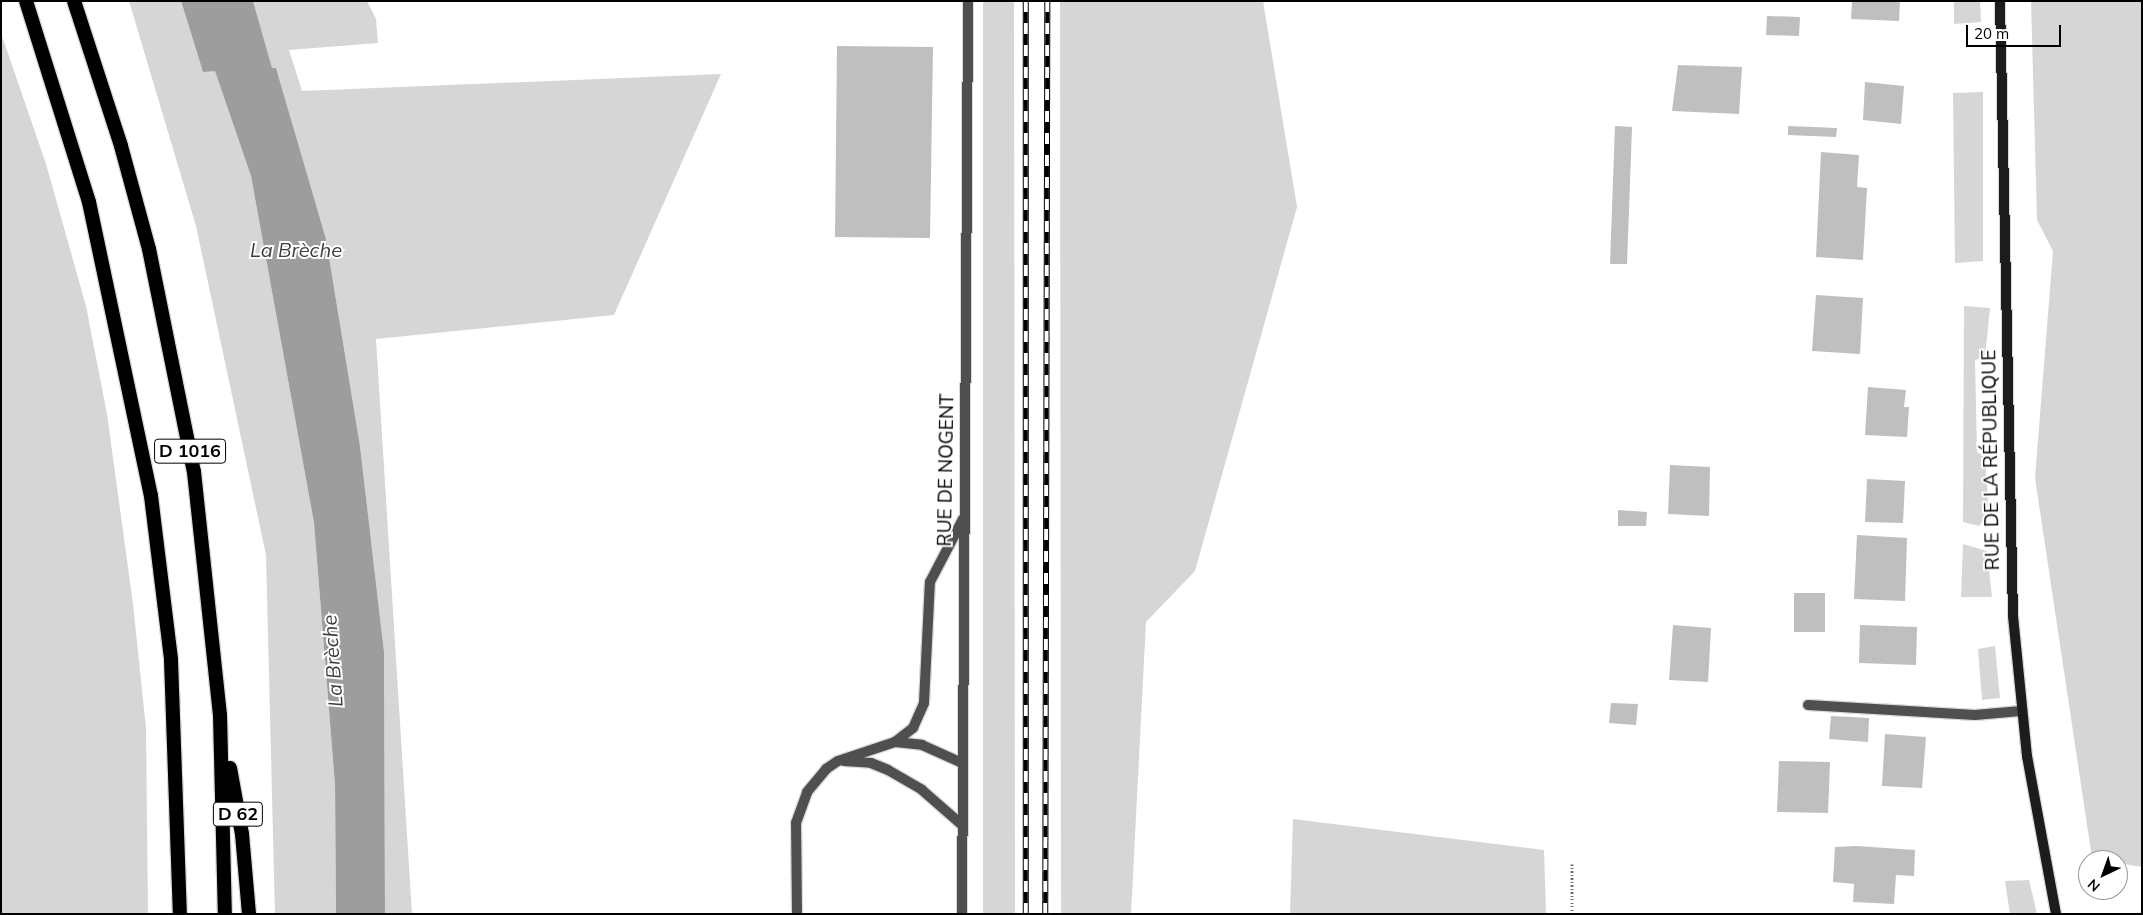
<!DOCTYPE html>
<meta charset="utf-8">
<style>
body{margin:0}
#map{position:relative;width:2143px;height:915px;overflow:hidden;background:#fff;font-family:Mulish,sans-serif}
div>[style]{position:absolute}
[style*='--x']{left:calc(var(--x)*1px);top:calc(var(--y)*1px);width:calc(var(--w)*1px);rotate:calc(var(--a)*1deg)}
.green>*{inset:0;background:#d6d6d6}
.water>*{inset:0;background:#9d9d9d}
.building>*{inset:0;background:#bfbfbf}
.path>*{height:3px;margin-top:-1.5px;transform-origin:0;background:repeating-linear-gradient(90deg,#717171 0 1px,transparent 0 3.5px)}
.roads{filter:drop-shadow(1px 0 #dbdbdb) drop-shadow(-1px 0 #dbdbdb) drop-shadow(0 1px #dbdbdb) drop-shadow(0 -1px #dbdbdb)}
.service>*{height:10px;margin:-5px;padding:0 5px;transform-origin:5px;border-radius:5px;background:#4f4f4f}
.minor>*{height:10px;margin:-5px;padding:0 5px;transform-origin:5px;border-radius:5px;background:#4f4f4f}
.secondary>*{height:10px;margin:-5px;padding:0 5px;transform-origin:5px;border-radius:5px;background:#1c1c1c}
.trunk>*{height:14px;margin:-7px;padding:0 7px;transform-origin:7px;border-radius:7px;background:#000}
.rail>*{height:5.5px;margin-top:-2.75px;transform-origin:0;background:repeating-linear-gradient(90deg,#fff 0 11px,#000 0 22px);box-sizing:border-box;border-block:1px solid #000}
span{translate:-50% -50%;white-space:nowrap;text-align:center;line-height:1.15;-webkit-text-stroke:4px #fff;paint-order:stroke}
.shield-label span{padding:1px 4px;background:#fff;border:1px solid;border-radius:4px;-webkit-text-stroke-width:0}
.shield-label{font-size:18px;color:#000;font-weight:700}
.street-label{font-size:19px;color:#000}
.water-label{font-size:20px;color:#3e3e3e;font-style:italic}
.frame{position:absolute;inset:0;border:2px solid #000;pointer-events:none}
.north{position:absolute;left:2078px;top:850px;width:50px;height:50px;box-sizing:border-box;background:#fff;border:1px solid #999;border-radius:50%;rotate:222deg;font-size:14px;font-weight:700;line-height:20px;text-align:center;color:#000}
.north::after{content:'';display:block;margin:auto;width:18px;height:22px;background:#000;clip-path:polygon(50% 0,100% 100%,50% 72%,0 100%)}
.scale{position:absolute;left:1966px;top:25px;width:95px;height:22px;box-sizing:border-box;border:2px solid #000;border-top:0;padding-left:6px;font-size:15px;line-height:18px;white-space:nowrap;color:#000;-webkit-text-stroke:4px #fff;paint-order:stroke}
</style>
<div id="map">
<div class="green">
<i style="clip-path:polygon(129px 1px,181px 1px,203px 72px,215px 70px,251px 176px,314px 523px,335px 785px,336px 914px,275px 914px,266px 555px,196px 226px)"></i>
<i style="clip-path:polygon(253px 1px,367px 1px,376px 19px,378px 43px,289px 50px,302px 91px,721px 74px,614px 315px,376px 339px,412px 914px,385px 914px,384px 652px,360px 446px,326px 239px,276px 68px,272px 69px)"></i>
<i style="clip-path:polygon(983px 1px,1014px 1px,1015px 914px,983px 914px)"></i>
<i style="clip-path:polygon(1060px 1px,1263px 1px,1297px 207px,1195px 571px,1146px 622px,1131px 914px,1061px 914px)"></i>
<i style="clip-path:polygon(1954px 1px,1980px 1px,1981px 22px,1954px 24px)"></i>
<i style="clip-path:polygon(2031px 1px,2142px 1px,2142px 867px,2118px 863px,2118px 860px,2092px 858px,2035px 478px,2053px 251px,2037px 220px)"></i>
<i style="clip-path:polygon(1px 33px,46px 164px,86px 306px,107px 414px,133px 604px,146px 728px,148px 914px,1px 914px)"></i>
<i style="clip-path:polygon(1983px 92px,1983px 261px,1955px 263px,1953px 93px)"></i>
<i style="clip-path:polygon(1964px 306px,1990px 308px,1985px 357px,1975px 360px,1977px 452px,1985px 457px,1989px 514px,1979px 526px,1963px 522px)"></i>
<i style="clip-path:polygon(1963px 544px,1987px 551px,1992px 597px,1961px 597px)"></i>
<i style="clip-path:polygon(1995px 646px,2000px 698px,1982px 700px,1978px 649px)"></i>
<i style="clip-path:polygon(1293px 819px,1544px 850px,1546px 914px,1290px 914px)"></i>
<i style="clip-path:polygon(2029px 880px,2037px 914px,2010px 914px,2005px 881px)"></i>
</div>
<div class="water">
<i style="clip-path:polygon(181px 1px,253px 1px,272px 68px,276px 68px,326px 239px,360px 446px,384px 652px,385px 914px,336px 914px,335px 785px,314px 523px,251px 176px,215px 71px,203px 72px)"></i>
</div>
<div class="building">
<i style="clip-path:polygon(1852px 1px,1900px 1px,1899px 21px,1851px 19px)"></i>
<i style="clip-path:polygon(1767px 16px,1800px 17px,1799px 36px,1766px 35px)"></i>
<i style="clip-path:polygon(837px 46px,933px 47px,930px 238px,835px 237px)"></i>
<i style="clip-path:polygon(1678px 65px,1742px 67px,1739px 114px,1672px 111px)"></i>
<i style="clip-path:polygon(1865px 82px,1904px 86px,1901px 124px,1863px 120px)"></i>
<i style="clip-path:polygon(1615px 126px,1632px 127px,1627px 264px,1610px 264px)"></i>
<i style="clip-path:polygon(1788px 126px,1837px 128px,1836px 137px,1788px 135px)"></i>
<i style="clip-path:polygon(1821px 152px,1859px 155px,1857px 187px,1867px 188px,1863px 260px,1816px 257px)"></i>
<i style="clip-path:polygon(1816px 295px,1863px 298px,1860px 354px,1812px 351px)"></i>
<i style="clip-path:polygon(1868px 387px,1906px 390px,1904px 407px,1909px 407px,1907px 437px,1865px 435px)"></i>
<i style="clip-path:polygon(1670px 465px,1710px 467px,1709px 516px,1668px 514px)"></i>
<i style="clip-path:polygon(1867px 479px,1905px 481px,1903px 523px,1865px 522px)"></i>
<i style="clip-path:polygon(1618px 510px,1647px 512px,1646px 526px,1618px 526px)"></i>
<i style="clip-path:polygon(1857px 535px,1907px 538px,1905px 601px,1854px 599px)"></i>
<i style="clip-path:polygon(1794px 593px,1825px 593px,1825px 632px,1794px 632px)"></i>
<i style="clip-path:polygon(1673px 625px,1711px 628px,1708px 682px,1669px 680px)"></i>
<i style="clip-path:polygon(1860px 625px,1917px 627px,1916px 665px,1859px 663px)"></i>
<i style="clip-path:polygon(1611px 703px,1638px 704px,1636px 725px,1609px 723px)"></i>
<i style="clip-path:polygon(1831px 716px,1869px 718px,1868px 742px,1829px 739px)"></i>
<i style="clip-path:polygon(1885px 734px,1926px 737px,1922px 788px,1882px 786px)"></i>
<i style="clip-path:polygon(1779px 761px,1830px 762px,1828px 813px,1777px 812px)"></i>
<i style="clip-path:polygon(1856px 846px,1915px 850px,1914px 876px,1896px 875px,1894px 904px,1853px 902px,1854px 884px,1833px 882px,1835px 847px)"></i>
</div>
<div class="path">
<i style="--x:1572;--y:914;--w:50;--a:-90"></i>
</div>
<div class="roads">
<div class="service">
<i style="--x:1808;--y:705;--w:167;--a:3.4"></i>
<i style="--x:1975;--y:715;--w:46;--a:-5"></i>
<i style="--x:895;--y:742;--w:23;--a:-38"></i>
<i style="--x:913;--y:728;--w:27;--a:-66"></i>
<i style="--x:924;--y:703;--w:121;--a:-87.2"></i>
<i style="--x:930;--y:582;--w:71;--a:-62.4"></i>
<i style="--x:844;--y:761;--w:27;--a:4"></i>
<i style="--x:871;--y:763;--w:18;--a:22"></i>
<i style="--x:888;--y:770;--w:39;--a:30"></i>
<i style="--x:922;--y:790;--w:52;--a:41.1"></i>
<i style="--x:797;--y:914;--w:91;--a:-90.6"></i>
<i style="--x:796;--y:823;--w:33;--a:-70"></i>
<i style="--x:807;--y:792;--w:30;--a:-50"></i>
<i style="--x:826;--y:769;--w:14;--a:-34"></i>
<i style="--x:838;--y:761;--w:60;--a:-18.4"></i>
<i style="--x:895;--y:742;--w:27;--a:6"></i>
<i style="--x:922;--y:745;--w:44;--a:24.2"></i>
</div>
<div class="minor">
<i style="--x:962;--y:914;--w:913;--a:-89.62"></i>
</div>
<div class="secondary">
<i style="--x:2000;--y:1;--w:615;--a:88.79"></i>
<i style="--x:2013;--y:616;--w:141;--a:84.3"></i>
<i style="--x:2027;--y:756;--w:161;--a:79.6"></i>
</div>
<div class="trunk">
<i style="--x:26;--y:1;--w:211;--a:72.6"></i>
<i style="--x:89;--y:202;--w:300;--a:78.1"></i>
<i style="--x:151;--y:496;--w:165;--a:83"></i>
<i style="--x:171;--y:660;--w:254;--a:88"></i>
<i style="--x:74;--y:1;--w:152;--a:72"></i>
<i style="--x:121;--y:146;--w:107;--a:74.8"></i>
<i style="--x:149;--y:249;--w:227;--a:78.6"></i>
<i style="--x:194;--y:472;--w:244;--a:83.9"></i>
<i style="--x:220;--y:715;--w:199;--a:88.6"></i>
<i style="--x:230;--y:768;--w:67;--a:79.7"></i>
<i style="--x:242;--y:834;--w:80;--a:85"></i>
</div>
</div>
<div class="rail">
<i style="--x:1026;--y:1;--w:913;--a:90"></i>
<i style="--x:1045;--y:914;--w:913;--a:-89.87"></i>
</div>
<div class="shield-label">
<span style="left:190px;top:451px">D 1016</span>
<span style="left:238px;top:814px">D 62</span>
</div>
<div class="street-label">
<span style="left:1991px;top:460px;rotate:-91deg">RUE DE LA RÉPUBLIQUE</span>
<span style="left:946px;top:470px;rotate:-89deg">RUE DE NOGENT</span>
</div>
<div class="water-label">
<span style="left:296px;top:249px">La Brèche</span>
<span style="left:332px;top:661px;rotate:-94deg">La Brèche</span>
</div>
<div class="frame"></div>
<div class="north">N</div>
<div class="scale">20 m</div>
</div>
